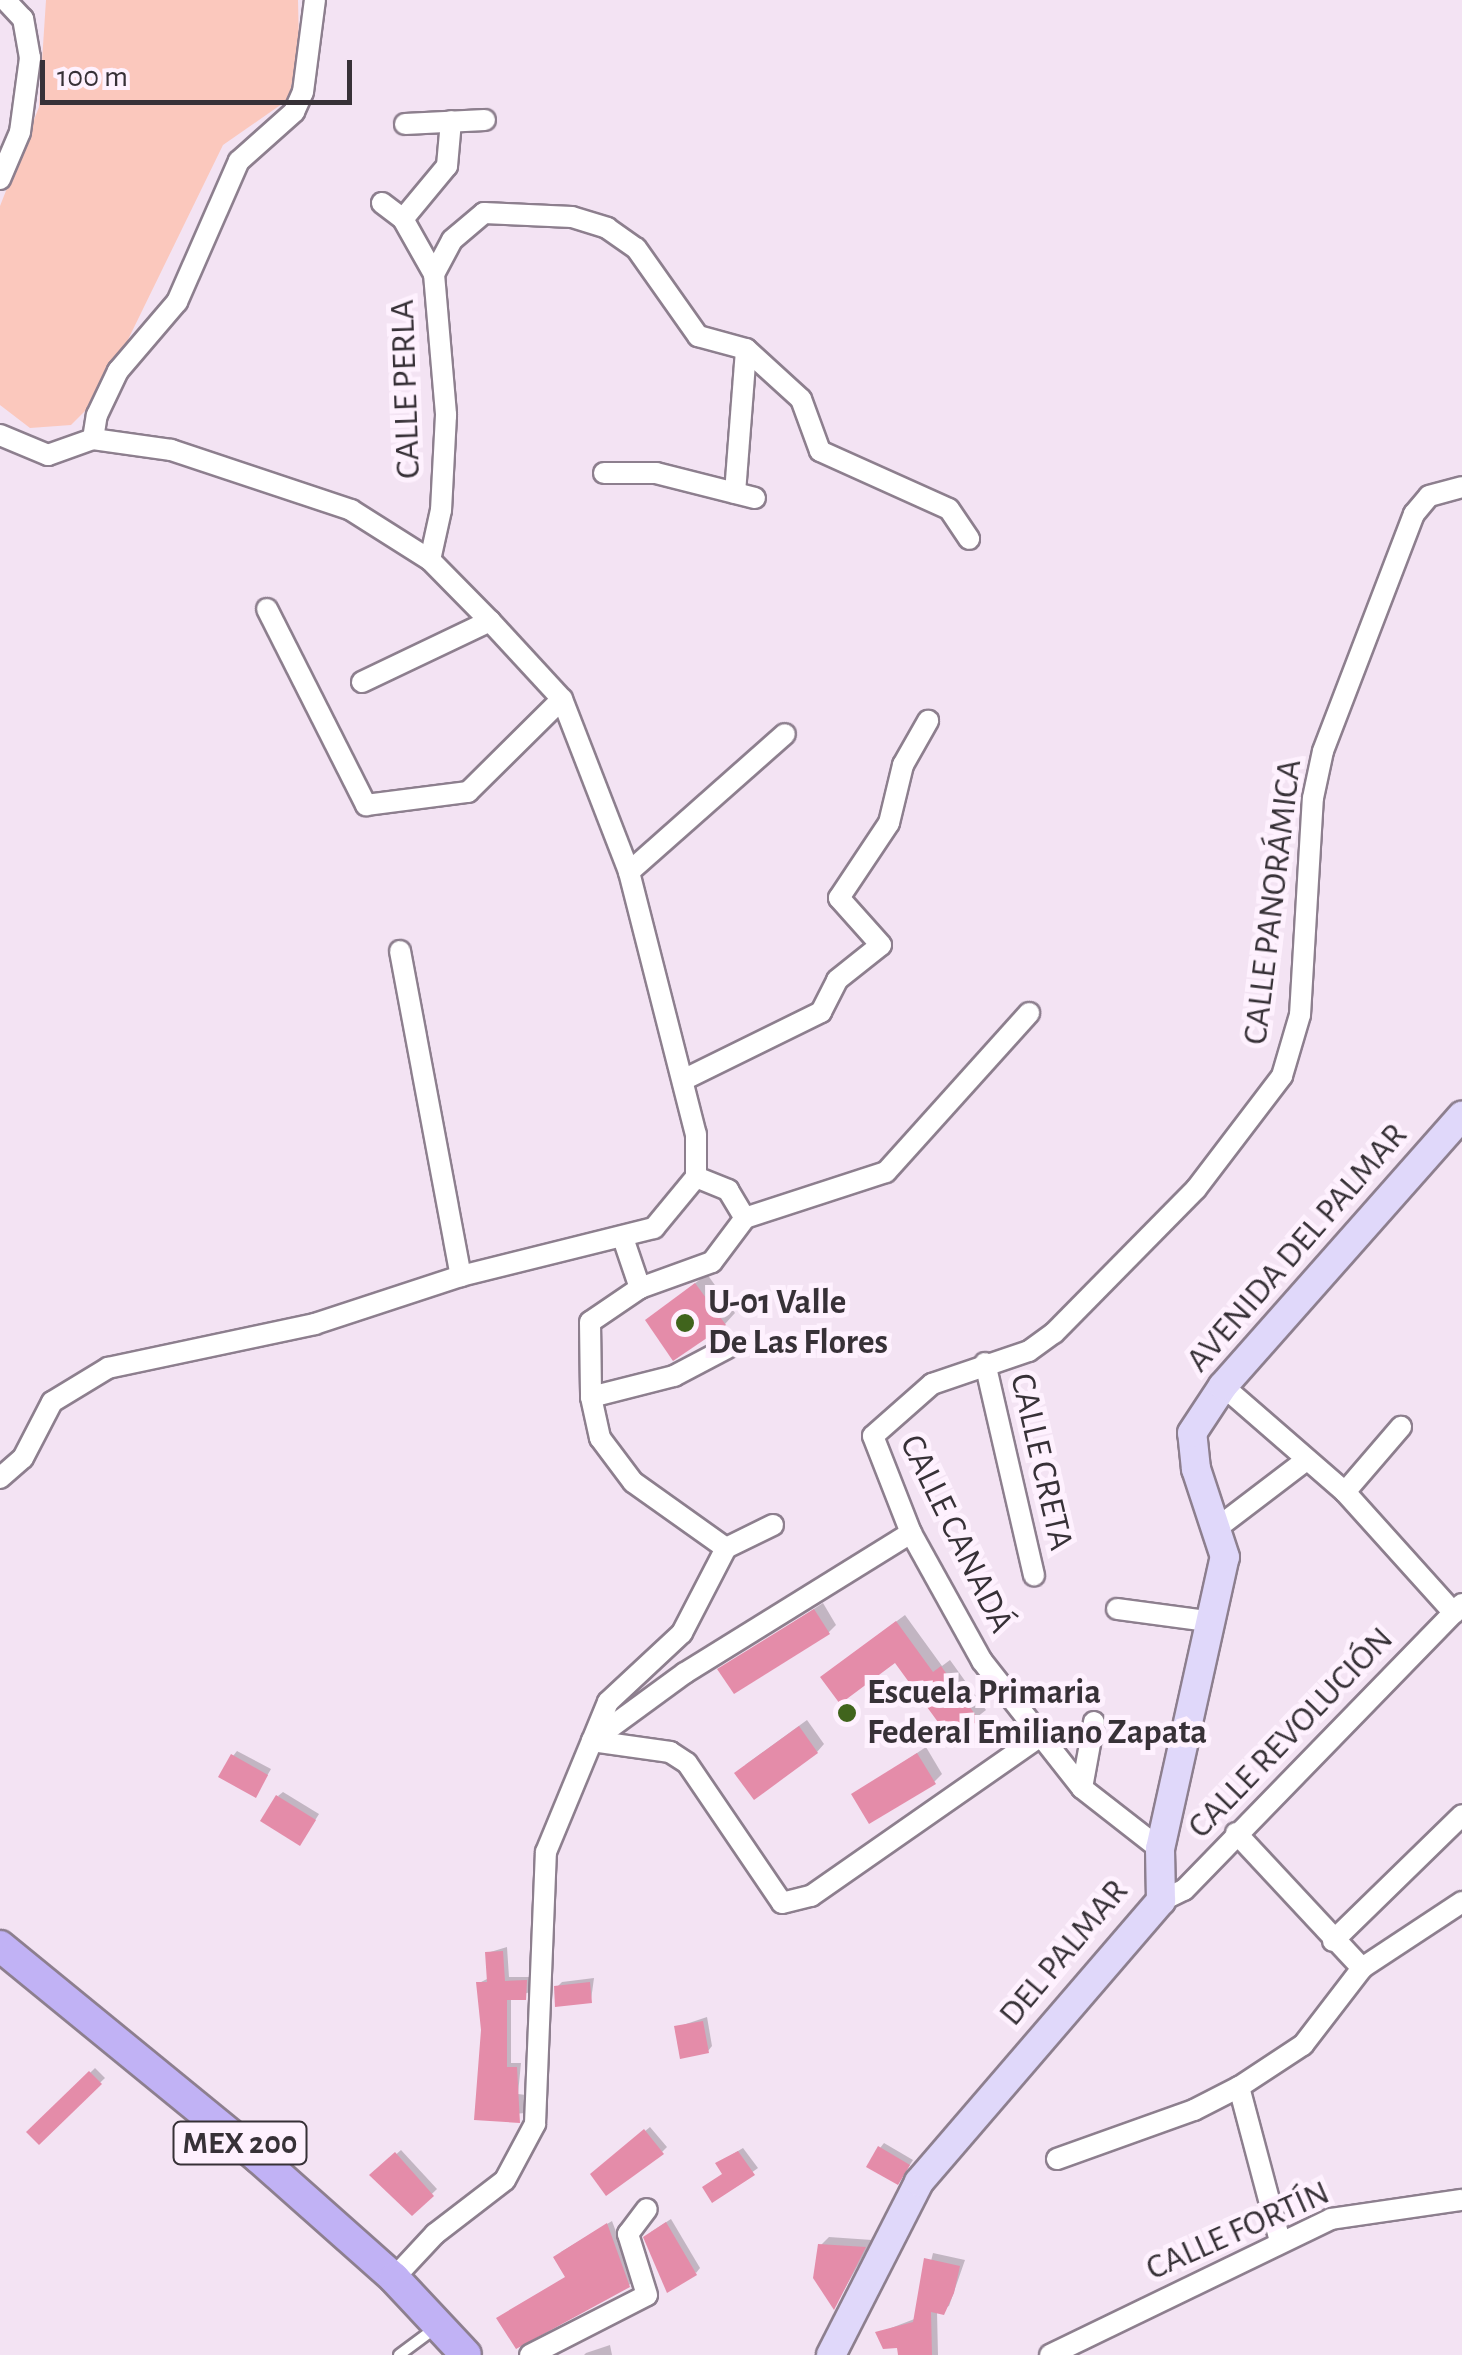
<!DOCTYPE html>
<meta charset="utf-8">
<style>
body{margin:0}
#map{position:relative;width:1462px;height:2355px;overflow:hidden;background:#f3e3f3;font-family:"Alegreya Sans",sans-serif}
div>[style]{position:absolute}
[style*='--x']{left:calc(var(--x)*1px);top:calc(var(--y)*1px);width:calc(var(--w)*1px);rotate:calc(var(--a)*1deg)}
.green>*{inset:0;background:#fbc8bd}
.shadow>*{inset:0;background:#0003}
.building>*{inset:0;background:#e48ca9}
.roads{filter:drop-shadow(2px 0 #8d7f8e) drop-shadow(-2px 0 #8d7f8e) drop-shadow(0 2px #8d7f8e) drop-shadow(0 -2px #8d7f8e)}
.lane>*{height:10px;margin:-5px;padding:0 5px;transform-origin:5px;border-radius:5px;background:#fff}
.street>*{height:20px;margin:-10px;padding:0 10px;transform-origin:10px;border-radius:10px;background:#fff}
.secondary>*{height:28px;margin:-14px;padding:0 14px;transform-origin:14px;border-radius:14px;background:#e0d8fa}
.primary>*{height:30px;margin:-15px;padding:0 15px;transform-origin:15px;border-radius:15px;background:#c1b2f5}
.dots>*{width:28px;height:28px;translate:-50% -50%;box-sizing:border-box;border:5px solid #fef1fe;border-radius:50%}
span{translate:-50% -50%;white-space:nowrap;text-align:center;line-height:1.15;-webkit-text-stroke:10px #fef1fe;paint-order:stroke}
.shield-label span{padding:2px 8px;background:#fef1fe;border:2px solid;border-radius:8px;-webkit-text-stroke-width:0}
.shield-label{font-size:32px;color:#373137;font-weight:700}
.street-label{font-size:35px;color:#373137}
.poi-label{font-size:35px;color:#373137;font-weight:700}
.left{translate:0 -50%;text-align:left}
.scale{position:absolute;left:40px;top:60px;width:312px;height:45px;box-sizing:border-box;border:5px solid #373137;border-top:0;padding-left:12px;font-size:30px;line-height:35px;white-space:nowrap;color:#373137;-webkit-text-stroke:8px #fef1fe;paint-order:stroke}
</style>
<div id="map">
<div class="green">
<i style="clip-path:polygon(46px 0,298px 0,299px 45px,289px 99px,223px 145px,101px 395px,71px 425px,30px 428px,0 405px,0 206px,39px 107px)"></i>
</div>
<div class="shadow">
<i style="clip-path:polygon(707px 1274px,735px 1313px,725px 1324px,648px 1320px)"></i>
<i style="clip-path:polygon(823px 1603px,836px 1625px,829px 1632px,720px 1670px)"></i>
<i style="clip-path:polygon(905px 1615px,942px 1666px,950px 1660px,986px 1710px,952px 1737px,896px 1660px,831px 1670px)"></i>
<i style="clip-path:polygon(807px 1720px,824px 1744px,817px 1752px,745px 1765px)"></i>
<i style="clip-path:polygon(926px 1747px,942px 1774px,934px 1782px,854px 1795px)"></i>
<i style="clip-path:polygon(237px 1751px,271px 1769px,256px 1795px,233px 1756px)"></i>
<i style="clip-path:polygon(283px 1792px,319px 1814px,304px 1838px,278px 1796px)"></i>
<i style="clip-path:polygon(507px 1947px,509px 1977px,530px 1977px,530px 1992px,511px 1998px,511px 2063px,521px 2063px,518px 2094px,526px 2095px,525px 2113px,477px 2117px,484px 2030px,479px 1983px,489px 1978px,487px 1953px)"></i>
<i style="clip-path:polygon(594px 1978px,591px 2000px,557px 1987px,562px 1982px)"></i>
<i style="clip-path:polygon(707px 2017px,712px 2046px,708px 2051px,677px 2027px)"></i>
<i style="clip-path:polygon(95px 2068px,105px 2078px,39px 2141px,30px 2132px)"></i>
<i style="clip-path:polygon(650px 2127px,667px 2147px,662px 2152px,598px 2170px)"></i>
<i style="clip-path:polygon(884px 2143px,913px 2160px,902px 2177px,880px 2148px)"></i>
<i style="clip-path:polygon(743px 2148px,758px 2168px,713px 2200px,725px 2173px,718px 2163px)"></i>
<i style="clip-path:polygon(401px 2150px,437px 2189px,412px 2213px,373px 2175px)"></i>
<i style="clip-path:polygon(671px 2219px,700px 2268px,696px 2273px,651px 2232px)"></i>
<i style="clip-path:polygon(612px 2221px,634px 2280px,629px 2285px,499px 2318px,568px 2276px,561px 2252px)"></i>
<i style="clip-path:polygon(829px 2237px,872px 2240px,835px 2306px,821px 2245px)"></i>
<i style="clip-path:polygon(933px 2253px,965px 2260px,949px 2306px,937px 2311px,938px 2355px,900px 2355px,900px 2346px,878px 2333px,917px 2318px)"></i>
<i style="clip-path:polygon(610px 2345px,612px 2355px,584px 2355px,586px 2353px)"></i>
</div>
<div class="building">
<i style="clip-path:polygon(695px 1283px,726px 1325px,673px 1361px,645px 1320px)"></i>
<i style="clip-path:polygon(814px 1609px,830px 1634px,734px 1694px,717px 1669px)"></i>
<i style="clip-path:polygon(896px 1621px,933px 1672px,941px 1666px,979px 1720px,951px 1740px,895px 1663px,840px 1704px,820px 1677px)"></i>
<i style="clip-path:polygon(799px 1726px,818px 1753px,754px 1800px,734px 1773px)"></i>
<i style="clip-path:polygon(917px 1753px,936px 1784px,869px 1824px,851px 1794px)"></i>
<i style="clip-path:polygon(231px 1754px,268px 1775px,256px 1798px,218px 1777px)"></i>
<i style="clip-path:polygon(276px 1795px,316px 1820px,300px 1846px,260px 1821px)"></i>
<i style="clip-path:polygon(503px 1951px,505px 1981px,527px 1980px,526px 2000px,507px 2000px,507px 2067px,517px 2067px,520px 2123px,474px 2120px,481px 2030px,476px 1982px,487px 1982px,485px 1952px)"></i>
<i style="clip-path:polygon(590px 1982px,592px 2003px,555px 2007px,554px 1986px)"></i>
<i style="clip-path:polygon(703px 2021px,709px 2053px,680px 2059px,674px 2026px)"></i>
<i style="clip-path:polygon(89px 2071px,102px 2084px,39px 2145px,26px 2132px)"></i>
<i style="clip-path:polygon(644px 2129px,664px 2154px,606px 2196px,590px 2174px)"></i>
<i style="clip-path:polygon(878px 2146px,910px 2165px,898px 2185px,866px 2167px)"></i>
<i style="clip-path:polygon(738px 2151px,755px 2175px,712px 2203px,702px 2187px,722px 2174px,715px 2163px)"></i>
<i style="clip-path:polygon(395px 2152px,434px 2196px,412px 2216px,369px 2175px)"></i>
<i style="clip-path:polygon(666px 2222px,697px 2275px,667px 2293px,643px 2237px)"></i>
<i style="clip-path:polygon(607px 2223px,630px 2287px,516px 2349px,496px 2318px,565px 2277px,553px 2257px)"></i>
<i style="clip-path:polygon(818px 2244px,866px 2247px,834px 2310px,813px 2278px)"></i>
<i style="clip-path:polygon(924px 2258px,960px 2266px,954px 2293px,944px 2315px,931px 2312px,932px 2355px,898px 2355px,897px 2348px,883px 2349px,875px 2332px,913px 2322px)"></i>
</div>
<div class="roads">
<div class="lane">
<i style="--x:399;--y:2355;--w:44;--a:-36.6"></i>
</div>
<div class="street">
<i style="--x:405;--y:124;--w:80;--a:-2.9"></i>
<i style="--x:0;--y:179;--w:51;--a:-66.9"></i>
<i style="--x:20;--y:132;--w:75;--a:-82.3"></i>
<i style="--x:30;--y:58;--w:40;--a:-100"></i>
<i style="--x:23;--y:19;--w:26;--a:-133"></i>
<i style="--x:382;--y:203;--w:26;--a:37"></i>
<i style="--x:403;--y:219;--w:63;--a:60.6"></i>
<i style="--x:434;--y:274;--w:142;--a:85.1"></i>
<i style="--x:446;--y:415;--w:95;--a:93"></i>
<i style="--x:441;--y:510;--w:51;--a:102.4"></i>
<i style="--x:403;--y:219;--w:69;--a:-50.3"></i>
<i style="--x:447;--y:166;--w:45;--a:-84.9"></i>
<i style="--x:434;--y:274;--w:38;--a:-62"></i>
<i style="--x:452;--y:240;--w:42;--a:-40.2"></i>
<i style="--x:484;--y:213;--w:88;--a:2.6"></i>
<i style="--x:572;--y:217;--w:37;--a:17"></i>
<i style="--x:607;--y:228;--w:35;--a:35"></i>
<i style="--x:636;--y:248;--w:108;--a:54.8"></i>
<i style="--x:698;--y:336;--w:50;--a:15.2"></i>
<i style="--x:746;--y:349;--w:74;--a:42.3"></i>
<i style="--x:801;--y:399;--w:55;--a:69.9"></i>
<i style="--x:820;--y:451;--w:141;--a:24.2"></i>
<i style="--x:949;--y:509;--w:36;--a:56"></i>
<i style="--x:0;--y:435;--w:52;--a:22.6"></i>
<i style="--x:48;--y:455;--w:48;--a:-19.6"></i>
<i style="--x:93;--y:439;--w:79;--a:8"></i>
<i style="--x:171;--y:450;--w:190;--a:18.4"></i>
<i style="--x:351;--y:510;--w:93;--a:32.3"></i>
<i style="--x:430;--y:560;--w:86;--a:45.5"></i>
<i style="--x:490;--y:621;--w:106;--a:47.3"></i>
<i style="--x:562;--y:699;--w:186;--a:68.8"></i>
<i style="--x:629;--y:872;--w:270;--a:75.7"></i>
<i style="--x:696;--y:1134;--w:43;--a:90"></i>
<i style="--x:93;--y:439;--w:24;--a:-81"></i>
<i style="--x:97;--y:415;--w:49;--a:-64.5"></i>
<i style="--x:118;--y:371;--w:91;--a:-49.5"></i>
<i style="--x:177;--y:302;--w:154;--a:-66.3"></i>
<i style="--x:239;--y:161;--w:74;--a:-41.7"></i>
<i style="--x:294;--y:112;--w:22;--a:-66"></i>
<i style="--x:303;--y:92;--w:93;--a:-82.6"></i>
<i style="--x:604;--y:473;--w:52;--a:0"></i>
<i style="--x:656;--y:473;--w:102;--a:14.2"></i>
<i style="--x:735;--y:493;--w:144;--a:-85.6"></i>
<i style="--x:267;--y:609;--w:220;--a:63.2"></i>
<i style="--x:366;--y:805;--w:103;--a:-7.3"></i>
<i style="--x:468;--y:792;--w:132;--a:-44.7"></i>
<i style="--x:362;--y:682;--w:142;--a:-25.5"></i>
<i style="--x:629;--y:872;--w:208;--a:-41.5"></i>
<i style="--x:400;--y:951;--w:331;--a:79.4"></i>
<i style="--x:683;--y:1080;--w:154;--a:-26.2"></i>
<i style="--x:821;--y:1012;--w:36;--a:-63"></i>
<i style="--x:837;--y:980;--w:56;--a:-38.5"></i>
<i style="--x:881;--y:945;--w:63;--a:-131.8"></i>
<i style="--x:839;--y:898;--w:90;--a:-56.3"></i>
<i style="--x:889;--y:823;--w:60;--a:-76.4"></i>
<i style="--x:903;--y:765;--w:51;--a:-60.4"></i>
<i style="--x:696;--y:1177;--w:35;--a:22"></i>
<i style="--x:728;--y:1190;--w:33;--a:59"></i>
<i style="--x:745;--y:1218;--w:55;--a:126.9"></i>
<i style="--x:712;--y:1262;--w:77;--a:160.1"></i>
<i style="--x:640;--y:1288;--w:60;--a:145.8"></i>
<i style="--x:590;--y:1322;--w:75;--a:89.2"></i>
<i style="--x:591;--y:1397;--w:42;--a:77.6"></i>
<i style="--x:600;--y:1438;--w:55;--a:53.1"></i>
<i style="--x:633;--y:1482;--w:114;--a:35.4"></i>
<i style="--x:745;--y:1218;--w:148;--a:-18.1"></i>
<i style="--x:886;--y:1172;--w:214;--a:-48"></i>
<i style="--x:623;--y:1238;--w:53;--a:71.2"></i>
<i style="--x:985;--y:1363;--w:218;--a:77"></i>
<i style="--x:1223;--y:1386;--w:162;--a:41"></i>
<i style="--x:1345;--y:1492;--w:163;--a:48"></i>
<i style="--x:591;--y:1397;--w:86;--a:-14.2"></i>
<i style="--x:674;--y:1376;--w:60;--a:-27.8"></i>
<i style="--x:0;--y:1478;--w:30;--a:-41"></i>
<i style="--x:23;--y:1458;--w:63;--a:-62.6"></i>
<i style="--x:52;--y:1402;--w:66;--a:-31.3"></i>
<i style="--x:108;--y:1368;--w:212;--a:-12"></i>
<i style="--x:315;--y:1324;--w:154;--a:-18.2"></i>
<i style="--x:461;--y:1276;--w:199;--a:-14"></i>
<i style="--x:654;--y:1228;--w:66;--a:-50.5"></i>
<i style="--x:1345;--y:1492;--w:86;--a:-49.3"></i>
<i style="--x:773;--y:1525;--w:52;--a:153.9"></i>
<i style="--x:726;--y:1548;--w:96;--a:117.4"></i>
<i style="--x:682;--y:1633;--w:101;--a:137"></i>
<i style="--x:608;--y:1702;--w:42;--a:112.3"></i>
<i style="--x:592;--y:1741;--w:79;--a:8"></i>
<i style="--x:670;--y:1752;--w:20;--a:33"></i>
<i style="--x:687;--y:1763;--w:169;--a:55.8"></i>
<i style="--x:782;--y:1903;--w:30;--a:-14"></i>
<i style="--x:811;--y:1896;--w:278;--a:-34.9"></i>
<i style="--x:1217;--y:1528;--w:111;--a:-37.3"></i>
<i style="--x:1117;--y:1609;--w:91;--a:7.6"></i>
<i style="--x:1082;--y:1788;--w:67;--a:-79.7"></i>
<i style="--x:1236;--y:1833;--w:185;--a:47"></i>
<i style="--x:1160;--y:1849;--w:99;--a:-142"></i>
<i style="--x:1082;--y:1788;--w:162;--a:-128.2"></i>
<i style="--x:982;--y:1661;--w:146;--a:-119"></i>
<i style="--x:911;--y:1533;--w:104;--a:-111.4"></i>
<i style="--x:873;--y:1436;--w:79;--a:-41.4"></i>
<i style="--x:932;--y:1384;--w:102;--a:-18.8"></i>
<i style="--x:1029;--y:1351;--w:31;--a:-36"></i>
<i style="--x:1054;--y:1333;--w:202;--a:-45.4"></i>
<i style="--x:1196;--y:1189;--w:142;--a:-52.7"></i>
<i style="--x:1282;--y:1076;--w:64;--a:-73.6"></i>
<i style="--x:1300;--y:1015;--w:217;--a:-86.6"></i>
<i style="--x:1313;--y:798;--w:48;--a:-78"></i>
<i style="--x:1323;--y:751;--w:254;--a:-69"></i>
<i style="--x:1414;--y:514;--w:23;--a:-50"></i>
<i style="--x:1429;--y:496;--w:34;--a:-15"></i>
<i style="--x:1161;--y:1901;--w:25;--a:-26"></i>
<i style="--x:1184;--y:1890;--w:399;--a:-45.8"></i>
<i style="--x:1333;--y:1941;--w:180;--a:-44.3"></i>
<i style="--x:1239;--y:2087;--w:159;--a:75.1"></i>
<i style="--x:1057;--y:2159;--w:145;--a:-19.7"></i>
<i style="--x:1194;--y:2110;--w:51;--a:-27.1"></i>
<i style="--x:1239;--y:2087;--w:77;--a:-33.3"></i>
<i style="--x:1303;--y:2045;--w:97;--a:-52.5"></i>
<i style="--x:1362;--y:1968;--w:120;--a:-33.4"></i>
<i style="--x:394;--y:2278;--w:60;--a:-47"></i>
<i style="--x:435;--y:2234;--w:88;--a:-37.6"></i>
<i style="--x:505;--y:2180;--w:64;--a:-61.8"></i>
<i style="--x:535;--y:2124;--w:272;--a:-87.7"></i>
<i style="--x:546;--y:1852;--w:120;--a:-67.5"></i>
<i style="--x:592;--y:1741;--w:115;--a:-36.2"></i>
<i style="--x:685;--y:1673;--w:266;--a:-31.8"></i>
<i style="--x:530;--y:2355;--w:131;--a:-27.1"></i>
<i style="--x:647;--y:2295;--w:64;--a:-107.3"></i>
<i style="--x:628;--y:2234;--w:31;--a:-53"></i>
<i style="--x:1050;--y:2355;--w:312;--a:-25.8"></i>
<i style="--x:1331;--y:2219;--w:132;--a:-8.3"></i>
</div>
<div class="secondary">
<i style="--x:831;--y:2355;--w:194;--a:-63"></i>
<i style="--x:919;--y:2182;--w:371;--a:-49.3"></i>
<i style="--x:1161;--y:1901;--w:52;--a:-91.1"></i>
<i style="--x:1160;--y:1849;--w:299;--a:-77.5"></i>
<i style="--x:1225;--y:1557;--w:93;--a:-108.2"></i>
<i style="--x:1196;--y:1469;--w:36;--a:-96"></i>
<i style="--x:1192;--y:1433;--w:56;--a:-56.6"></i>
<i style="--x:1223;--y:1386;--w:361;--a:-48.5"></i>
</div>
<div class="primary">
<i style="--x:0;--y:1946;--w:335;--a:39.3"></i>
<i style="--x:259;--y:2158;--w:181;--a:41.6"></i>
<i style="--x:394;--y:2278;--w:105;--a:46.9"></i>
</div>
</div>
<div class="dots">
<i style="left:685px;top:1323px;background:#40641c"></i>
<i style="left:847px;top:1713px;background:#40641c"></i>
</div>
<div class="shield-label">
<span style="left:240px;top:2143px">MEX 200</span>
</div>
<div class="street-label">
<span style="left:406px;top:389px;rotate:-92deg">CALLE PERLA</span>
<span style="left:1273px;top:902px;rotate:-83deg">CALLE PANORÁMICA</span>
<span style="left:1297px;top:1248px;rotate:-49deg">AVENIDA DEL PALMAR</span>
<span style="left:1041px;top:1462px;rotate:77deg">CALLE CRETA</span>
<span style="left:956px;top:1534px;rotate:64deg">CALLE CANADÁ</span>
<span style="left:1291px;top:1733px;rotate:-46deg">CALLE REVOLUCIÓN</span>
<span style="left:1064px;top:1953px;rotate:-50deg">DEL PALMAR</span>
<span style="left:1238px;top:2231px;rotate:-24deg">CALLE FORTÍN</span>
</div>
<div class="poi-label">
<span class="left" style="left:708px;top:1323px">U-01 Valle<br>De Las Flores</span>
<span class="left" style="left:867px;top:1713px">Escuela Primaria<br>Federal Emiliano Zapata</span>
</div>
<div class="scale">100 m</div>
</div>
